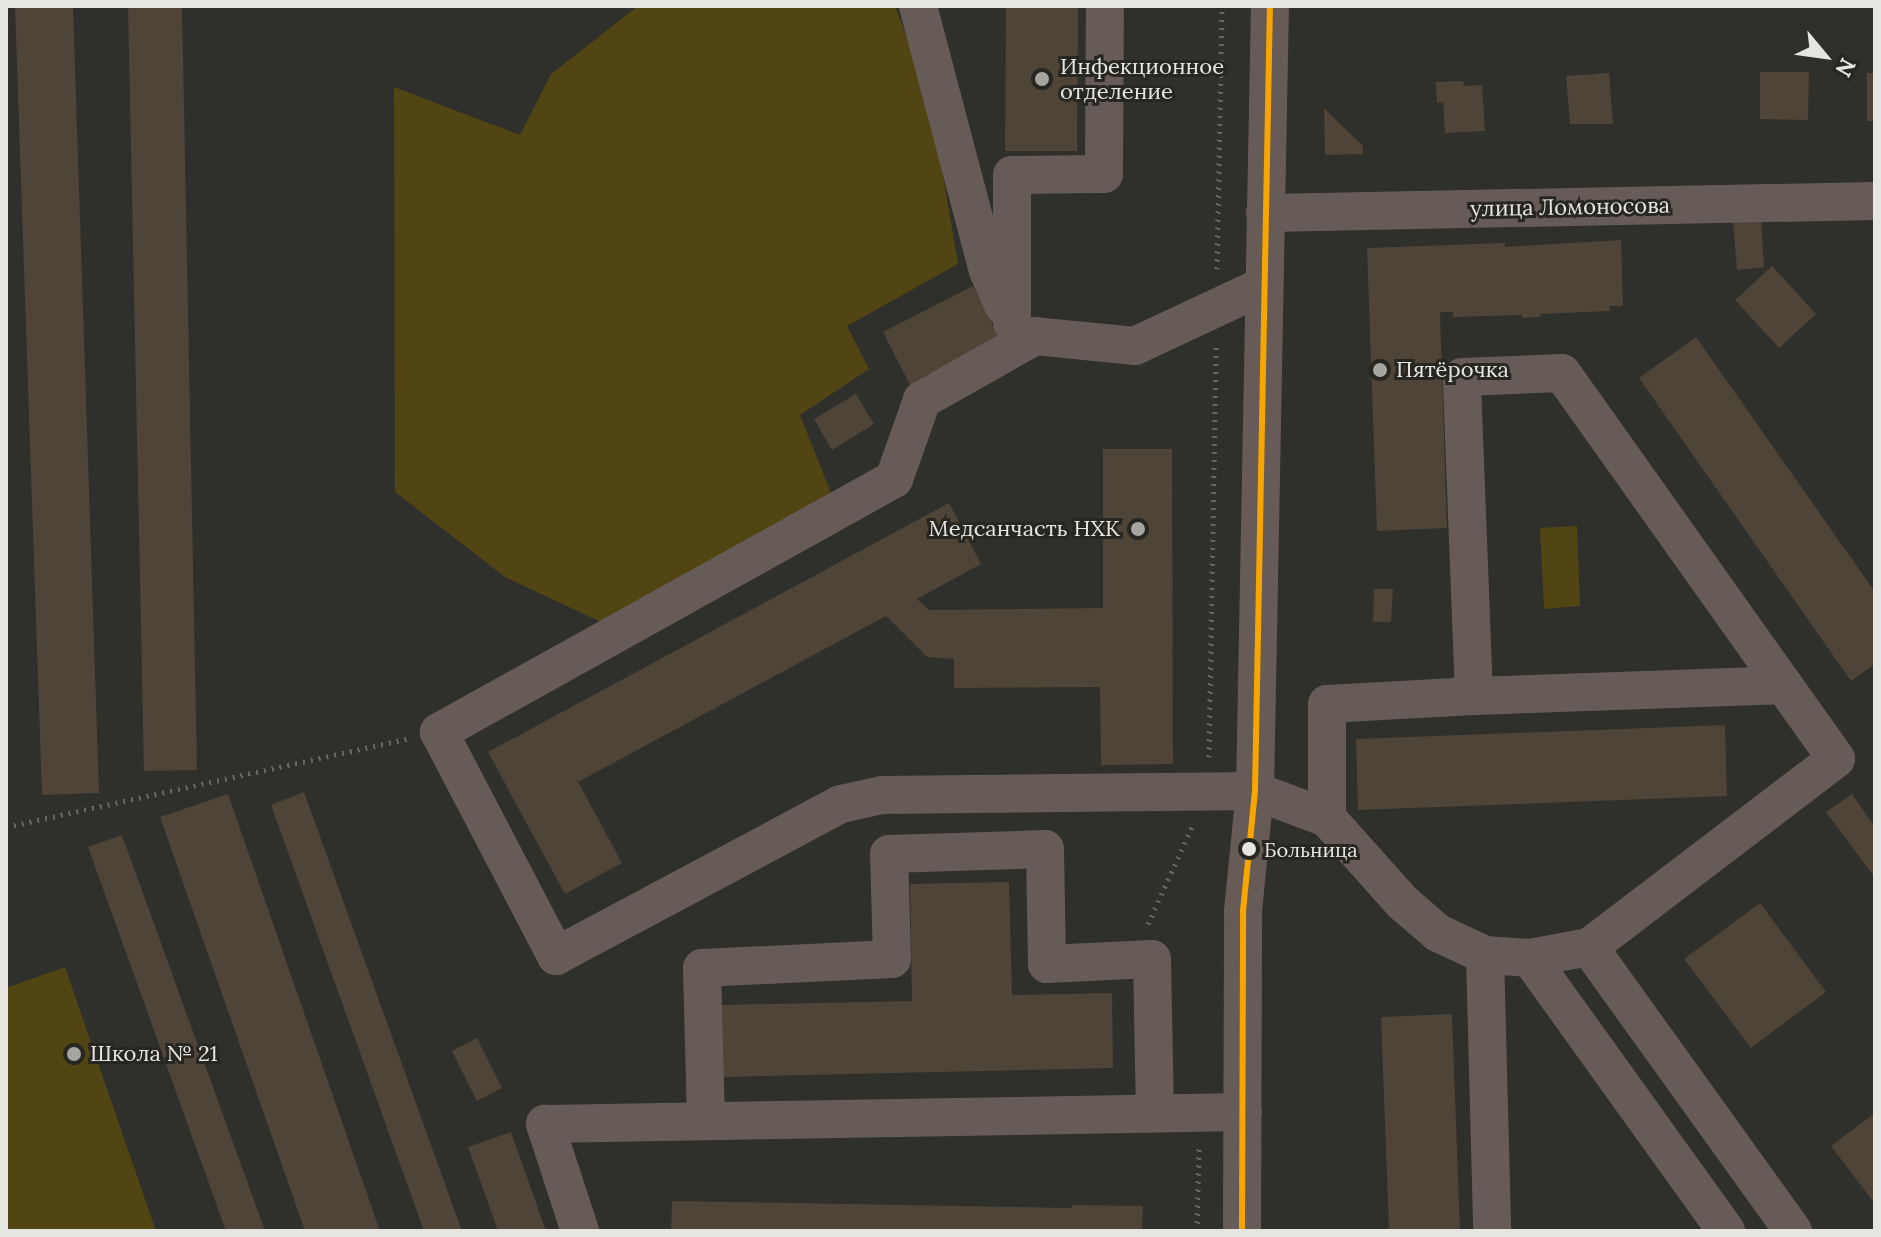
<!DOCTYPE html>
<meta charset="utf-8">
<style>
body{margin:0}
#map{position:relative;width:1881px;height:1237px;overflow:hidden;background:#2f2f2b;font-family:Lora,serif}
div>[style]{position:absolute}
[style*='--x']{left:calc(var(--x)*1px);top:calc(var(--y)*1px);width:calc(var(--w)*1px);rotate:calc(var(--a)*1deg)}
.green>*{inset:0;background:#514514}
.building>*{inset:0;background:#4e4437}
.path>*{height:5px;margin-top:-2.5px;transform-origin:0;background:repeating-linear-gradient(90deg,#6b6561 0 2px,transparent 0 8px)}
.minor>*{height:38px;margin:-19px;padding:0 19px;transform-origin:19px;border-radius:19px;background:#675b58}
.bus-1>*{height:6px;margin:-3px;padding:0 3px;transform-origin:3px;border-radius:3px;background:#f7a600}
.dots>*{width:22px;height:22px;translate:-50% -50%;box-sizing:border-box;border:4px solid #272620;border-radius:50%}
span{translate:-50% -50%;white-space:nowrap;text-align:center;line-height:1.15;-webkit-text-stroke:6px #272620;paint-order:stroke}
.bus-label{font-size:20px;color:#e6e5e2}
.left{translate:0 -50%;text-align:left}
.poi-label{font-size:22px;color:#e6e5e2}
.right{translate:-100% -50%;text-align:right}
.street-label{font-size:22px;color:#e6e5e2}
.frame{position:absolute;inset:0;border:8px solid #e6e5e2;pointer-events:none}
.north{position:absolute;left:1785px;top:16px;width:80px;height:80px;-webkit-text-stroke:6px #272620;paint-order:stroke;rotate:119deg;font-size:22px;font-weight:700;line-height:32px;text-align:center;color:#e6e5e2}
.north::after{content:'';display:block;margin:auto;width:28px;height:36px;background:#e6e5e2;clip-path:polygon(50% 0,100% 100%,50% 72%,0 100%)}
</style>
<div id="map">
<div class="green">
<i style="clip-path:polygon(638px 6px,895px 6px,930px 99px,958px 264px,847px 326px,869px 369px,800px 415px,833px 498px,601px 622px,505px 577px,395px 492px,394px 87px,520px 135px,551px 74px)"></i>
<i style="clip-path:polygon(1577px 526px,1580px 606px,1544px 609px,1540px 528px)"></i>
<i style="clip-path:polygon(65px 967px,156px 1231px,6px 1231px,6px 988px)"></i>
</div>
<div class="building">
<i style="clip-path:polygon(15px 6px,73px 6px,99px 793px,42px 795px)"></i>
<i style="clip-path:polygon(128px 6px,182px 6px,197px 770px,144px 771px)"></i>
<i style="clip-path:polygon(1006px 6px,1078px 6px,1077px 151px,1005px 151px)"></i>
<i style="clip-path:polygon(1760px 72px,1809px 72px,1808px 120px,1760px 119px)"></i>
<i style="clip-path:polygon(1609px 73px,1613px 124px,1570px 124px,1566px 76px)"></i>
<i style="clip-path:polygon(1867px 73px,1875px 73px,1875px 121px,1867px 121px)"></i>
<i style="clip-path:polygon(1463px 81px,1464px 86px,1482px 85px,1485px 131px,1445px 133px,1443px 102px,1437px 103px,1436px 82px)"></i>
<i style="clip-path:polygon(1324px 108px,1363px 146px,1363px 154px,1325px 155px)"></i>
<i style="clip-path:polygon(1761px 219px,1764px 267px,1737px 270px,1733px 221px)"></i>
<i style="clip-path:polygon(1621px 240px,1623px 306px,1609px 306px,1610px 311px,1540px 314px,1540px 317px,1522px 318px,1522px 315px,1453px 317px,1453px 312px,1440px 312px,1447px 528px,1377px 531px,1367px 248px,1505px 243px,1505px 247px)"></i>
<i style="clip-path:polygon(1772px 266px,1816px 314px,1779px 348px,1735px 300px)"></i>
<i style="clip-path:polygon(973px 286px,1003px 346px,913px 391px,883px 332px)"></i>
<i style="clip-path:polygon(1696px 337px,1875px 592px,1875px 664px,1851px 681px,1639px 378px)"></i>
<i style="clip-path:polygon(856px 394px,874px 424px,832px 450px,814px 419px)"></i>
<i style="clip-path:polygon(1103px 449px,1172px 449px,1173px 764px,1101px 765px,1100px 687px,954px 688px,954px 659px,927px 657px,886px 616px,578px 782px,622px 863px,565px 894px,488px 752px,949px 503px,981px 564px,917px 599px,929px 610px,1103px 608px)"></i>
<i style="clip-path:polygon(1374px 589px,1393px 589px,1391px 622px,1373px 622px)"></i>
<i style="clip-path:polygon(1725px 725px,1727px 796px,1358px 810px,1356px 739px)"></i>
<i style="clip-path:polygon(304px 792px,462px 1231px,424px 1231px,271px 805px)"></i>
<i style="clip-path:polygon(228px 794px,380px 1231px,305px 1231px,160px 817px)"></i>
<i style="clip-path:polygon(1852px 794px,1875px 827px,1875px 878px,1826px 812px)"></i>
<i style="clip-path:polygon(122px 835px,265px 1231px,226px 1231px,88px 847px)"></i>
<i style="clip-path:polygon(1009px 882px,1012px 995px,1112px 993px,1113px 1068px,723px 1077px,722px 1005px,912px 1001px,910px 884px)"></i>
<i style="clip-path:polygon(1760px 903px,1826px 992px,1751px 1048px,1684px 959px)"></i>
<i style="clip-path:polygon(1452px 1014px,1460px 1231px,1389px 1231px,1381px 1017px)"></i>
<i style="clip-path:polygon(477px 1038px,502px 1088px,477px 1101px,452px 1051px)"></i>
<i style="clip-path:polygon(1875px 1113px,1875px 1204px,1831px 1146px)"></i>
<i style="clip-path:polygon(511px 1132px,546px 1231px,498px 1231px,468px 1147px)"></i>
<i style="clip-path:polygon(672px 1201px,1071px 1208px,1072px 1205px,1143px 1206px,1142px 1231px,671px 1231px)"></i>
</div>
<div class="path">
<i style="--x:1217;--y:269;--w:263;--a:-88.9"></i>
<i style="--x:1209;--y:757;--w:410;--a:-89"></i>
<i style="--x:6;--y:827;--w:411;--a:-12.4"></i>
<i style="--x:1148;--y:924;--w:107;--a:-65.6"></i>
<i style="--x:1197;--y:1231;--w:83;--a:-88.6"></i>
</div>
<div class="minor">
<i style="--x:918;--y:6;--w:274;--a:75.2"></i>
<i style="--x:988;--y:271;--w:39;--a:66"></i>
<i style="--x:1265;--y:213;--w:610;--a:-1.13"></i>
<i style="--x:1263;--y:286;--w:141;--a:154.9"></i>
<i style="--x:1135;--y:346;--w:100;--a:-174.3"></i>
<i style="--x:1035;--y:336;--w:130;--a:150.5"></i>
<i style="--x:922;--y:400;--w:84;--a:109.5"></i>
<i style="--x:894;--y:479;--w:521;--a:150.92"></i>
<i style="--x:439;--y:732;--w:253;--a:62.4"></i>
<i style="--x:556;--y:956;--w:323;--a:-28.1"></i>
<i style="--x:841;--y:804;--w:42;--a:-12.4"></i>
<i style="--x:882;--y:795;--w:373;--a:-0.6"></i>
<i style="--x:1255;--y:791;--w:77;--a:20.6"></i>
<i style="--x:1327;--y:818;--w:113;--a:48.2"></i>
<i style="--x:1402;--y:902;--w:48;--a:40.7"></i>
<i style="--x:1438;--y:933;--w:52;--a:25.1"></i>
<i style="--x:1485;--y:955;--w:45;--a:3.8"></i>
<i style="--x:1530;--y:958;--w:60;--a:-10.6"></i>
<i style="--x:1589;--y:947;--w:350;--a:54.3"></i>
<i style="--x:1012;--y:323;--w:148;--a:-90"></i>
<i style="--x:1012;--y:175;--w:92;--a:-0.6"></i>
<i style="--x:1104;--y:174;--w:168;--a:-89.7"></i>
<i style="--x:1474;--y:696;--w:310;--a:-2"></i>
<i style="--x:1327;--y:818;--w:114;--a:-90"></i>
<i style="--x:1327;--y:704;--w:147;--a:-3.1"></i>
<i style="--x:1474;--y:696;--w:319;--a:-92.2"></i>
<i style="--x:1462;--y:377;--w:100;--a:-2.3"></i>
<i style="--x:1562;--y:373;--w:473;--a:54.6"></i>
<i style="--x:1836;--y:759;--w:310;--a:142.7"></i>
<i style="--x:1485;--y:955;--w:276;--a:88.5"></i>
<i style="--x:1530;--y:958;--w:336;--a:54.3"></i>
<i style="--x:706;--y:1121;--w:153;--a:-91.5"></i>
<i style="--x:702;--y:968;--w:190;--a:-2.7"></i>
<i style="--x:892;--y:959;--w:105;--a:-91.6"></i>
<i style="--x:889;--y:854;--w:156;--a:-1.8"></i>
<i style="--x:1045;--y:849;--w:115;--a:89"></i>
<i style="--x:1047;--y:964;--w:105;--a:-2.7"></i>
<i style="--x:1152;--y:959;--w:152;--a:88.9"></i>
<i style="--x:580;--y:1231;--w:113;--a:-108.1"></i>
<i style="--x:545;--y:1124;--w:698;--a:-0.98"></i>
<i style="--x:1242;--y:1231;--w:320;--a:-89.8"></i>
<i style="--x:1243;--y:911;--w:121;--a:-84.3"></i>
<i style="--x:1255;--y:791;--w:785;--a:-88.91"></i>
</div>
<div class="bus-1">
<i style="--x:1242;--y:1231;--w:320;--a:-89.8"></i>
<i style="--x:1243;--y:911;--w:121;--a:-84.3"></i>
<i style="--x:1255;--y:791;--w:785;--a:-88.91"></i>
</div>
<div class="dots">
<i style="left:1042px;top:79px;background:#a6a5a2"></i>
<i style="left:1380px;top:370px;background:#a6a5a2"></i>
<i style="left:1138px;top:529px;background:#a6a5a2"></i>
<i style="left:1249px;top:849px;background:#e6e5e2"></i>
<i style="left:74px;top:1054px;background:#a6a5a2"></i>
</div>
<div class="bus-label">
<span class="left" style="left:1264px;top:849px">Больница</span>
</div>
<div class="poi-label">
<span class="left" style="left:1060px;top:79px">Инфекционное<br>отделение</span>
<span class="left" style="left:1396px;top:370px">Пятёрочка</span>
<span class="right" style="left:1120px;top:529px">Медсанчасть НХК</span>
<span class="left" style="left:90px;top:1054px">Школа № 21</span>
</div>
<div class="street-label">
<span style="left:1570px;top:207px;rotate:-1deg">улица Ломоносова</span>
</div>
<div class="frame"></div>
<div class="north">N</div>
</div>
